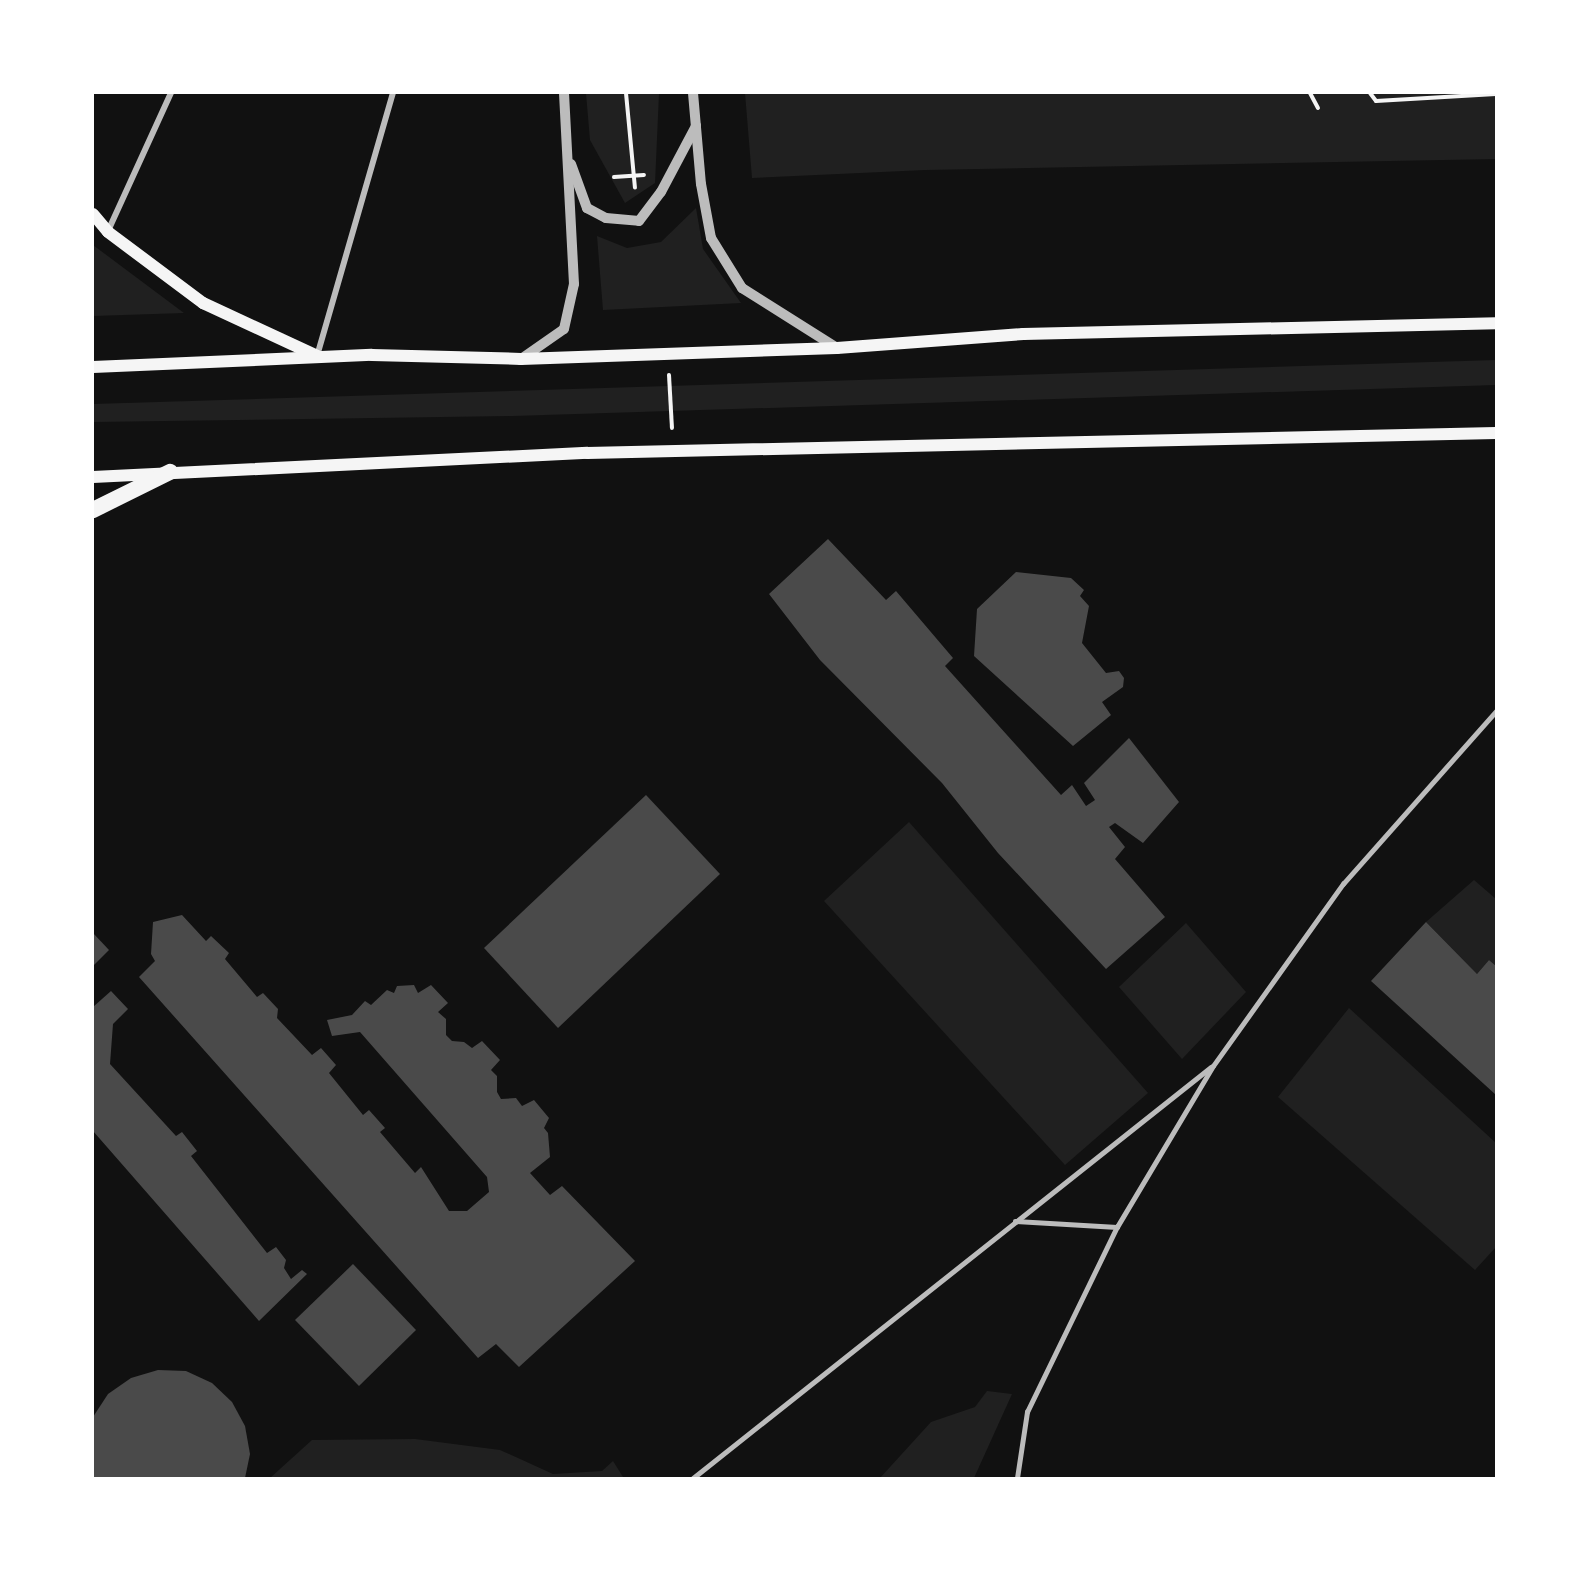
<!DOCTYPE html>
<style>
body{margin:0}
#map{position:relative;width:1589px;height:1571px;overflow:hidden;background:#111;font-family:Inter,sans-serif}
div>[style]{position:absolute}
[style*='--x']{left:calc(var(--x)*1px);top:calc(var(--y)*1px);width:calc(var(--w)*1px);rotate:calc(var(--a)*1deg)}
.green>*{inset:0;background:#202020}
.building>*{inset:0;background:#4a4a4a}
.path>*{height:4px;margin:-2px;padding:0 2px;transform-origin:2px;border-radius:2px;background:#f5f5f5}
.service>*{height:4.5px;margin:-2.25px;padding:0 2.25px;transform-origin:2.25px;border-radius:2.25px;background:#bcbcbc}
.minor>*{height:6px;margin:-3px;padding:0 3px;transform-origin:3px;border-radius:3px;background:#bcbcbc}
.tertiary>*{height:10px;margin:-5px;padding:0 5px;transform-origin:5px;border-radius:5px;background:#bcbcbc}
.secondary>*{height:12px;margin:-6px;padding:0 6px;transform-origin:6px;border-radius:6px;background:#f5f5f5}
.trunk>*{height:16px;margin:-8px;padding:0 8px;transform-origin:8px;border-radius:8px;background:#f5f5f5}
span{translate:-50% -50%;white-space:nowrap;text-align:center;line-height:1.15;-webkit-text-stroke:5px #fff;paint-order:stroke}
.frame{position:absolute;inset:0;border:94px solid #fff;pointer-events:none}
</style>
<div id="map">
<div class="green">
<i style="clip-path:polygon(586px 93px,659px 93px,655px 183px,625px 203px,590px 140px)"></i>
<i style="clip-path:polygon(745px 93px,1496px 93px,1496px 159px,925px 170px,752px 178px)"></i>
<i style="clip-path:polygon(696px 208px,703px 249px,741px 303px,603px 310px,597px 236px,627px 248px,661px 242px)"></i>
<i style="clip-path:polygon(93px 245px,184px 313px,93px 316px)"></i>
<i style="clip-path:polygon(1496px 360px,1496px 385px,513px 416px,93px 422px,93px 404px)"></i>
<i style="clip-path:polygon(909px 822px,1148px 1093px,1065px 1165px,824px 901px)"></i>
<i style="clip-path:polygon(1474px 880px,1496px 899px,1496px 966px,1489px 960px,1477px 974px,1426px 922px)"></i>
<i style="clip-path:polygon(1186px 923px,1246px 992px,1182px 1059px,1119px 987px)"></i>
<i style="clip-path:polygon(1349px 1008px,1496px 1143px,1496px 1247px,1475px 1270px,1278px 1097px)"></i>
<i style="clip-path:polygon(987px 1391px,1012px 1394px,974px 1478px,880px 1478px,931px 1422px,975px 1407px)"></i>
<i style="clip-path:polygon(415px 1439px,500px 1450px,553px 1474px,602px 1471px,613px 1461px,623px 1477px,270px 1478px,312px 1440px)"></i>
</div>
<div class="building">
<i style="clip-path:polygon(828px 539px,886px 600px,896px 591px,953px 658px,945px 666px,1061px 795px,1072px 785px,1086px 806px,1095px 800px,1084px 783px,1129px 738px,1179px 802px,1143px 843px,1115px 823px,1109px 827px,1125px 847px,1115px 859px,1165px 917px,1106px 969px,998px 853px,942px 783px,820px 660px,769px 594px)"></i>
<i style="clip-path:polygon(1016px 572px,1071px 578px,1084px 590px,1080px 596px,1089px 606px,1082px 643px,1106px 673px,1119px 671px,1124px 678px,1123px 687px,1102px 702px,1111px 715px,1073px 746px,974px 656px,977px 609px)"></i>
<i style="clip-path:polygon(646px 795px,720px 874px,558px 1028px,484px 948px)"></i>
<i style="clip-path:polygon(182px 915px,206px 941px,211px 936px,229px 953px,225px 959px,257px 997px,263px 993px,278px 1009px,277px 1018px,312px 1055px,321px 1048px,336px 1065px,329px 1073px,363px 1115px,369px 1110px,385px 1128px,380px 1132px,415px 1173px,421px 1167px,449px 1211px,467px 1211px,489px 1192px,487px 1177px,360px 1032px,332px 1036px,327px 1020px,352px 1015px,365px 1001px,371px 1005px,387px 990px,394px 993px,397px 986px,414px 985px,418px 993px,431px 985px,448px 1003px,438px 1012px,446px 1019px,446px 1035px,452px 1041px,464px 1042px,472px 1048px,482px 1041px,500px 1060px,491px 1070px,497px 1076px,497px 1092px,501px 1099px,516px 1098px,522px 1106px,534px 1100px,549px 1118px,544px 1128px,548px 1133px,550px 1157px,530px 1173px,550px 1195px,562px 1186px,635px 1261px,519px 1367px,496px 1344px,478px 1358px,139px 977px,155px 961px,151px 954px,153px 922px)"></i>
<i style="clip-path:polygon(1426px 922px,1477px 974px,1489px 960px,1496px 966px,1496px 1095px,1371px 981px)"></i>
<i style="clip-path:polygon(93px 933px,109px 950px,93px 966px)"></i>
<i style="clip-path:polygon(111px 991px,128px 1009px,113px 1024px,110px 1064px,176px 1136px,182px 1132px,197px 1151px,191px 1156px,267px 1253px,276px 1247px,286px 1260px,284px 1268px,291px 1279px,302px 1270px,307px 1274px,259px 1321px,93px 1131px,93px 1007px)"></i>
<i style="clip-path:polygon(353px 1264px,416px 1330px,359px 1386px,295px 1320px)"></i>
<i style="clip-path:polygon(158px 1370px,186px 1371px,212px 1383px,232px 1402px,245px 1426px,250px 1454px,245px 1478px,93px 1478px,93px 1417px,108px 1394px,131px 1378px)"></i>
</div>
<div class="path">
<i style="--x:626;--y:93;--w:95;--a:84.6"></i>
<i style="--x:1310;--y:93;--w:17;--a:62"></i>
<i style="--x:1370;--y:93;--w:10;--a:53"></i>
<i style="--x:1376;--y:101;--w:120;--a:-3.3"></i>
<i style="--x:614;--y:177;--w:30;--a:-4"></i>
<i style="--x:669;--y:375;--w:53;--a:86.8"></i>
</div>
<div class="service">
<i style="--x:1015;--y:1221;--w:102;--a:3.4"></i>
<i style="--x:693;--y:1478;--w:661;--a:-38.43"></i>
<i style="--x:1017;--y:1478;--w:67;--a:-81.4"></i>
<i style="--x:1027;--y:1412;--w:206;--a:-64.1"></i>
<i style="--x:1117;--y:1227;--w:187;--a:-59.2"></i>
<i style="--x:1213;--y:1066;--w:224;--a:-54.5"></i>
<i style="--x:1343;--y:884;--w:231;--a:-48.5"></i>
</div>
<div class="minor">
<i style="--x:108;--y:231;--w:152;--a:-65.5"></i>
<i style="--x:317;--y:356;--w:274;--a:-73.9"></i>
</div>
<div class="tertiary">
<i style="--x:693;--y:93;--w:91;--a:85"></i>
<i style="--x:701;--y:184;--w:55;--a:79.5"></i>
<i style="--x:711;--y:238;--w:59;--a:58.2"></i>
<i style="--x:742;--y:288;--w:112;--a:32.3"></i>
<i style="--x:571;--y:164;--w:47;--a:70"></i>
<i style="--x:587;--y:208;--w:21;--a:28"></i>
<i style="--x:606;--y:218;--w:33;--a:5"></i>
<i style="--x:639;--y:221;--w:36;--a:-53"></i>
<i style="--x:661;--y:192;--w:75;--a:-62.1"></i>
<i style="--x:521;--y:359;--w:52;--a:-34.9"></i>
<i style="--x:564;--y:329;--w:46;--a:-77.5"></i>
<i style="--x:574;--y:284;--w:191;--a:-93"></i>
</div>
<div class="secondary">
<i style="--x:93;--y:214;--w:23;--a:50"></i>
<i style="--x:108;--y:232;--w:119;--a:36.8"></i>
<i style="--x:203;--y:303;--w:126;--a:24.9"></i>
<i style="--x:93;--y:367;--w:279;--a:-2.5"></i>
<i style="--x:372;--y:355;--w:149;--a:1.5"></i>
<i style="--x:521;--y:359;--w:316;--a:-2"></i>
<i style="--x:837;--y:348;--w:187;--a:-4.3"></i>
<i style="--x:1023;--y:334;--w:473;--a:-1.3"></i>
<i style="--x:93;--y:477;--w:495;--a:-2.8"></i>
<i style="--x:587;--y:453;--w:909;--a:-1.26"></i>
</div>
<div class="trunk">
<i style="--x:93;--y:510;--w:86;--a:-26.3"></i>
</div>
<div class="frame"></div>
</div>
